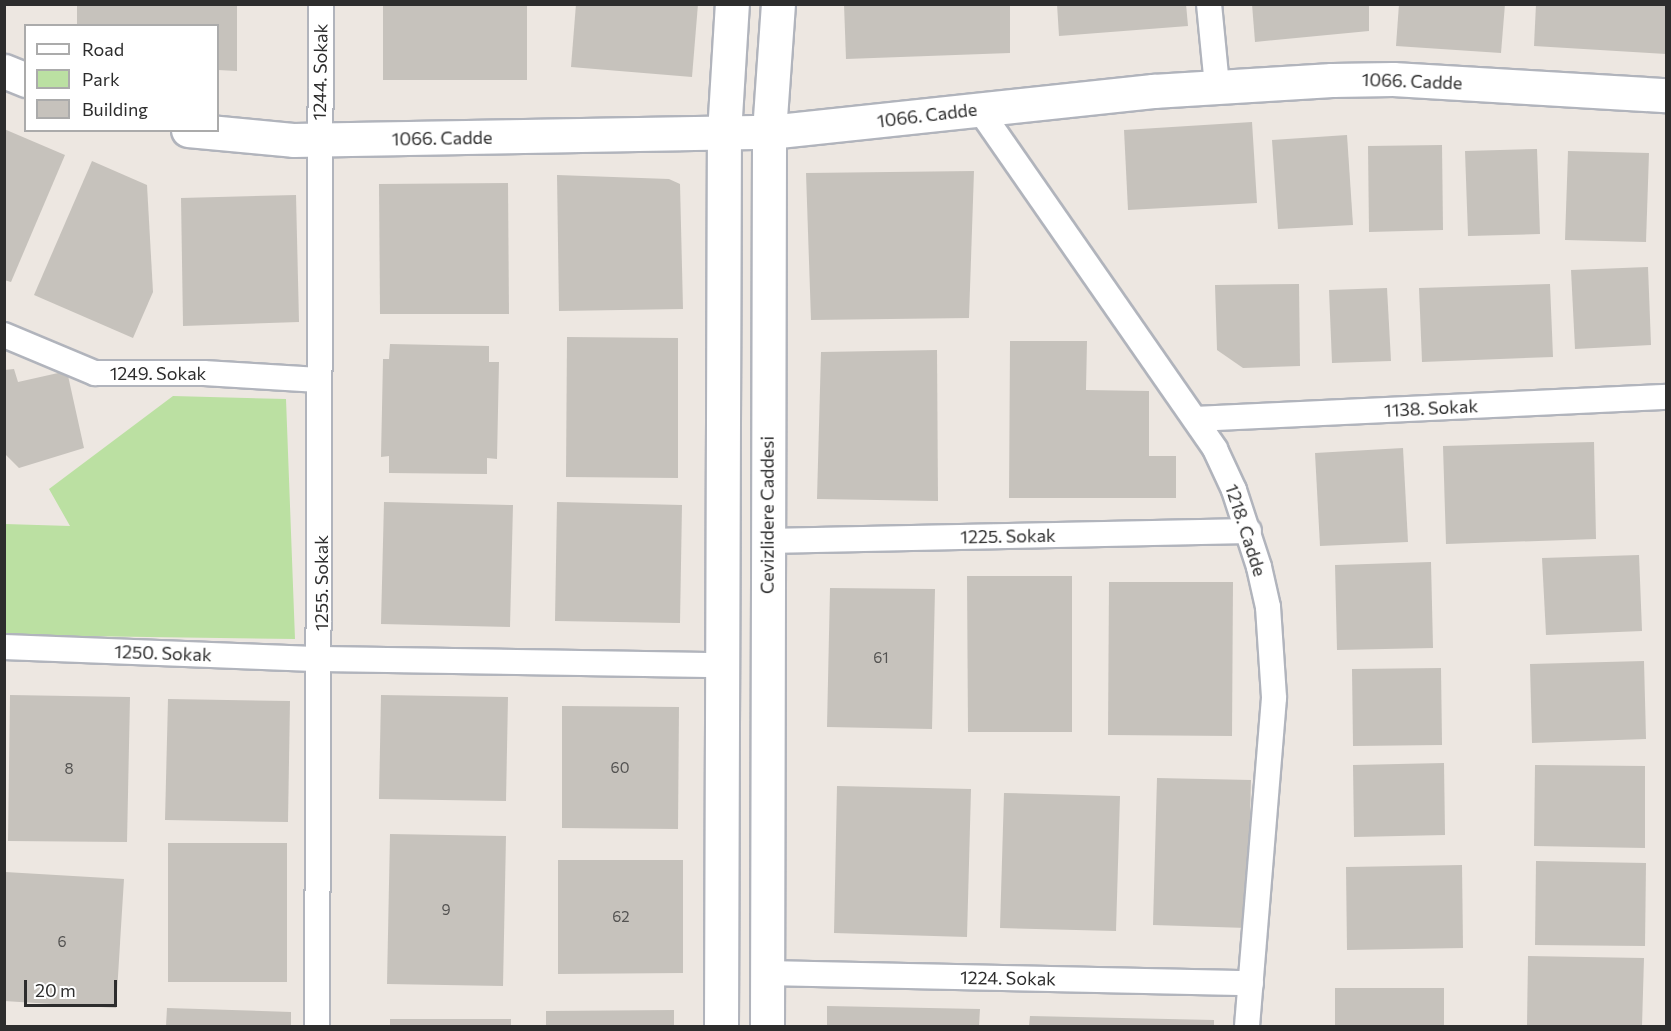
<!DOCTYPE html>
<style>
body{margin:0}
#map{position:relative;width:1671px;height:1031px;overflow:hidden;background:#ede7e1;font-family:Commissioner,sans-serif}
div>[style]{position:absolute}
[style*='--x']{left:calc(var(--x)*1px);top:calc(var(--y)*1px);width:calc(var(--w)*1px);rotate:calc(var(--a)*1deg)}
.green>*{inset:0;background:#bbe0a2}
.building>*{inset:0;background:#c6c2bc}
.roads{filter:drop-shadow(2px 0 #b1b4bc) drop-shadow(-2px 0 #b1b4bc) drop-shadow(0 2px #b1b4bc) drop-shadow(0 -2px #b1b4bc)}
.street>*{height:24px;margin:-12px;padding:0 12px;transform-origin:12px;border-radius:12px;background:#fff}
.secondary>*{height:33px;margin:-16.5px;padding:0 16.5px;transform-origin:16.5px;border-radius:16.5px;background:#fff}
span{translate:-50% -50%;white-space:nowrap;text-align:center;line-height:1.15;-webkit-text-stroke:6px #fff;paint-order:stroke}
.number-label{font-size:15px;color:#535251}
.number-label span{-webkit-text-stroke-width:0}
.street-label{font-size:18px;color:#2d2d2d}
.frame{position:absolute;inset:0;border:6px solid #2d2d2d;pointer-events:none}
.legend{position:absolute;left:24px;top:24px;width:195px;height:108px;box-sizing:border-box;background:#fff;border:2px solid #ababab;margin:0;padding:8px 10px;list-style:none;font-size:18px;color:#2d2d2d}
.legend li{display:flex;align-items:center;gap:12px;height:30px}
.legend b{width:30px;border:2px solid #ababab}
.scale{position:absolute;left:24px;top:980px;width:93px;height:27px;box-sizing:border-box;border:3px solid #2d2d2d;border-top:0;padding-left:8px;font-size:18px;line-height:21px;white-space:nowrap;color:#2d2d2d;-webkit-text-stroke:4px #fff;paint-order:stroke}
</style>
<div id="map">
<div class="green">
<i style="clip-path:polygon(173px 396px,286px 399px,295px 639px,5px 635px,5px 524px,70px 526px,49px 489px)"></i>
</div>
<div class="building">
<i style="clip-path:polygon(383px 4px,527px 4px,527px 80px,383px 80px)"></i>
<i style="clip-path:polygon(576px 4px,698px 4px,692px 77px,571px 67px)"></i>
<i style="clip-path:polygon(844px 4px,1010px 4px,1010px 53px,846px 59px)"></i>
<i style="clip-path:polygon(1057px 4px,1186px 4px,1188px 26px,1059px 36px)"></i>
<i style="clip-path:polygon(1252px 4px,1369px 4px,1369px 31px,1255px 42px)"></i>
<i style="clip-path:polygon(1399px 4px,1505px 4px,1501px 53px,1396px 46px)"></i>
<i style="clip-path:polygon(1536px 4px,1666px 4px,1666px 54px,1534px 46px)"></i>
<i style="clip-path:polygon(77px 5px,237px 5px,237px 71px,218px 70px,218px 26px,77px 26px)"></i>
<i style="clip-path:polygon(1252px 122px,1257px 203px,1128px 210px,1124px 130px)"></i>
<i style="clip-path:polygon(4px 129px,65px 155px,11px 282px,4px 280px)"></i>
<i style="clip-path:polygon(1347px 135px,1353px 225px,1278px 229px,1272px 140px)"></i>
<i style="clip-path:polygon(1442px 145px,1443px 230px,1369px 232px,1368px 146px)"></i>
<i style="clip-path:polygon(1537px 149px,1540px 234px,1468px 236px,1465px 151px)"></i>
<i style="clip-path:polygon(1568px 151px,1649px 153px,1646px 242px,1565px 240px)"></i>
<i style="clip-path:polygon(92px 161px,147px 185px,153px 292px,133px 338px,34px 295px)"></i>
<i style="clip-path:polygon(974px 171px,969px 318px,811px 320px,806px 173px)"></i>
<i style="clip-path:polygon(557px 175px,669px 179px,680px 184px,683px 309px,559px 311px)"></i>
<i style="clip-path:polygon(508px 183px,509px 314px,380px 314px,379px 184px)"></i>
<i style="clip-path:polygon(296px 195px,299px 322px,183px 326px,181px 198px)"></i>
<i style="clip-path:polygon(1648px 267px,1651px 345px,1575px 349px,1571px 270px)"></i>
<i style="clip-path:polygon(1299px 284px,1300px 366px,1243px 368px,1217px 350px,1215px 285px)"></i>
<i style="clip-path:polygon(1550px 284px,1553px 357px,1422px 362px,1419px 288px)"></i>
<i style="clip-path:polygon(1387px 288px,1391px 361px,1332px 363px,1329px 290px)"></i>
<i style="clip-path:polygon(567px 337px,678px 338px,678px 478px,566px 477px)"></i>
<i style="clip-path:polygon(1010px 341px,1087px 341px,1086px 390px,1149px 391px,1149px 456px,1176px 456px,1176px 498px,1009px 498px)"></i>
<i style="clip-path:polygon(390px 344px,489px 346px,489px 362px,499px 362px,497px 459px,487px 458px,487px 474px,389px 473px,389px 456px,381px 457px,383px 359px,389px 359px)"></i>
<i style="clip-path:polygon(937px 350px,938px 501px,817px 499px,821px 352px)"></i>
<i style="clip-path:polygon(14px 369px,18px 382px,67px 371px,84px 448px,19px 468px,4px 453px,4px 370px)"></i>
<i style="clip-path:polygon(1594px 442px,1596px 539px,1446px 544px,1443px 446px)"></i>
<i style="clip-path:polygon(1403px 448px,1408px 542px,1320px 546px,1315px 453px)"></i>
<i style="clip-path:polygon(384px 502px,513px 505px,510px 627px,381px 624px)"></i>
<i style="clip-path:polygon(557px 502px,682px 505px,680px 623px,555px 621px)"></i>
<i style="clip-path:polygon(1639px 555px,1642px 631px,1546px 635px,1542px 558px)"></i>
<i style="clip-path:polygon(1431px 562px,1433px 648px,1337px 650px,1335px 565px)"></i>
<i style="clip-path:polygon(967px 576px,1072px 576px,1072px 732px,968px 732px)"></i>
<i style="clip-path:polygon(1109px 582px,1233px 582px,1232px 736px,1108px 735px)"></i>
<i style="clip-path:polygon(830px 588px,935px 589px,932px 729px,827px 727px)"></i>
<i style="clip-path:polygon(1644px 661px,1646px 739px,1532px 743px,1530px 664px)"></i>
<i style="clip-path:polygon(1441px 668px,1442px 745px,1353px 746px,1352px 669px)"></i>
<i style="clip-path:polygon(10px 695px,130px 697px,127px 842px,8px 841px)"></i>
<i style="clip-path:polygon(381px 695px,508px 697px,506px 801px,379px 799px)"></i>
<i style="clip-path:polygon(168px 699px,290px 701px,288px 822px,165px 820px)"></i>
<i style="clip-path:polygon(562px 706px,679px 707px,678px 829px,562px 828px)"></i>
<i style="clip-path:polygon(1444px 763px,1445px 835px,1354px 837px,1353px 765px)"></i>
<i style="clip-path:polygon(1535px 765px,1645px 766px,1645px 848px,1534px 846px)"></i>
<i style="clip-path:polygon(1157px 778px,1251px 780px,1247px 928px,1153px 925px)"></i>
<i style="clip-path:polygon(837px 786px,971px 789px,967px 937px,834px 933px)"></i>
<i style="clip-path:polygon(1004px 793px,1120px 796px,1116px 931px,1000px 928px)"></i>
<i style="clip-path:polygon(390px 834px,506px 836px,503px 986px,387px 984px)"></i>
<i style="clip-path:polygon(168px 843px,287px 843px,287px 982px,168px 982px)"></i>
<i style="clip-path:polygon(558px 860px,683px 860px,683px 973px,558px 974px)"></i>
<i style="clip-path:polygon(1536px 861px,1646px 863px,1645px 946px,1535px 945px)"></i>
<i style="clip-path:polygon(1462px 865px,1463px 948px,1347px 950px,1346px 867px)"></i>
<i style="clip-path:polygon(5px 872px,124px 879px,116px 1008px,4px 1001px)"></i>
<i style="clip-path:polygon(1528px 956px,1644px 958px,1642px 1026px,1527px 1026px)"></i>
<i style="clip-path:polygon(1335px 988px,1444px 988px,1444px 1026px,1335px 1026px)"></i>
<i style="clip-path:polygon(827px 1006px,980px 1009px,979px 1026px,827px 1026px)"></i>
<i style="clip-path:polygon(167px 1008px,291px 1012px,291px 1026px,166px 1026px)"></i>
<i style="clip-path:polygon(674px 1010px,674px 1026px,546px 1026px,546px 1011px)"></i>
<i style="clip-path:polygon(1030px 1016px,1214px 1020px,1214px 1026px,1029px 1026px)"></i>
<i style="clip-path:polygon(390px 1019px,511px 1019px,511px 1026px,390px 1026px)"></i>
</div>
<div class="roads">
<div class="street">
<i style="--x:1209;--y:4;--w:81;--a:84.4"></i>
<i style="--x:979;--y:109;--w:414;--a:55.2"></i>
<i style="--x:1215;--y:449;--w:45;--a:65.1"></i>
<i style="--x:1234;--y:490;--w:81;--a:72"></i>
<i style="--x:1259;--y:567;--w:41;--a:77.3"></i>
<i style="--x:1268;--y:607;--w:91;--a:86.2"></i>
<i style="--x:1274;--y:698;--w:329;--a:94.7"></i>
<i style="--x:4;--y:335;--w:99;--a:22.7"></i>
<i style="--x:95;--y:373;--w:109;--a:0"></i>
<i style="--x:204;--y:373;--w:115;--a:3.5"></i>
<i style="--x:1196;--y:419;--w:471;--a:-2.7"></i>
<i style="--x:767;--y:541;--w:482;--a:-1.2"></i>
<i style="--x:4;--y:647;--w:317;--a:2.2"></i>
<i style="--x:321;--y:659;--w:403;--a:0.9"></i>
<i style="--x:766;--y:973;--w:485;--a:1.2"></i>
<i style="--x:317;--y:1026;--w:1022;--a:-89.78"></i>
</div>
<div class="secondary">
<i style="--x:4;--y:71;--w:24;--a:22"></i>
<i style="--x:188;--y:130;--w:105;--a:5.4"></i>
<i style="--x:293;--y:140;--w:476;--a:-1"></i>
<i style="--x:769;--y:132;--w:386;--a:-6.1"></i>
<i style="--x:1153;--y:91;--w:179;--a:-3.5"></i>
<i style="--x:1332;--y:80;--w:61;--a:-0.9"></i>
<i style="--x:1393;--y:79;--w:273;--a:3.4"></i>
<i style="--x:721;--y:1026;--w:893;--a:-89.81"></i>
<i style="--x:724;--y:133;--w:129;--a:-86.5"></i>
<i style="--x:767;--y:1026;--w:894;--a:-89.87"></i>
<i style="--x:769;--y:132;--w:128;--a:-86"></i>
</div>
</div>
<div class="number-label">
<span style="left:881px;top:658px">61</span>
<span style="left:620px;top:768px">60</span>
<span style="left:69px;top:769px">8</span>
<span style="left:446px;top:910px">9</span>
<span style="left:621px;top:917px">62</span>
<span style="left:62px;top:942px">6</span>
</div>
<div class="street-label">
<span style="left:320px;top:72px;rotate:-89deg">1244. Sokak</span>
<span style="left:1412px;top:81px;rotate:2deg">1066. Cadde</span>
<span style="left:927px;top:115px;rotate:-7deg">1066. Cadde</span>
<span style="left:442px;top:138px;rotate:-1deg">1066. Cadde</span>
<span style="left:158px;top:373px">1249. Sokak</span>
<span style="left:1431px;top:408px;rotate:-3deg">1138. Sokak</span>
<span style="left:767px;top:515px;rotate:-90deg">Cevizlidere Caddesi</span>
<span style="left:1246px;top:530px;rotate:72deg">1218. Cadde</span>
<span style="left:1008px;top:536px;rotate:-1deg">1225. Sokak</span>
<span style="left:321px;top:583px;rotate:-90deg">1255. Sokak</span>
<span style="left:163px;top:653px;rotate:2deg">1250. Sokak</span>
<span style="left:1008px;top:978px;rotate:1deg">1224. Sokak</span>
</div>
<div class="frame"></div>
<ul class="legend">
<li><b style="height:8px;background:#fff"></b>Road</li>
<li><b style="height:16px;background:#bbe0a2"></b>Park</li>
<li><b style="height:16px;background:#c6c2bc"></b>Building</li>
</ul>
<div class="scale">20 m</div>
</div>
